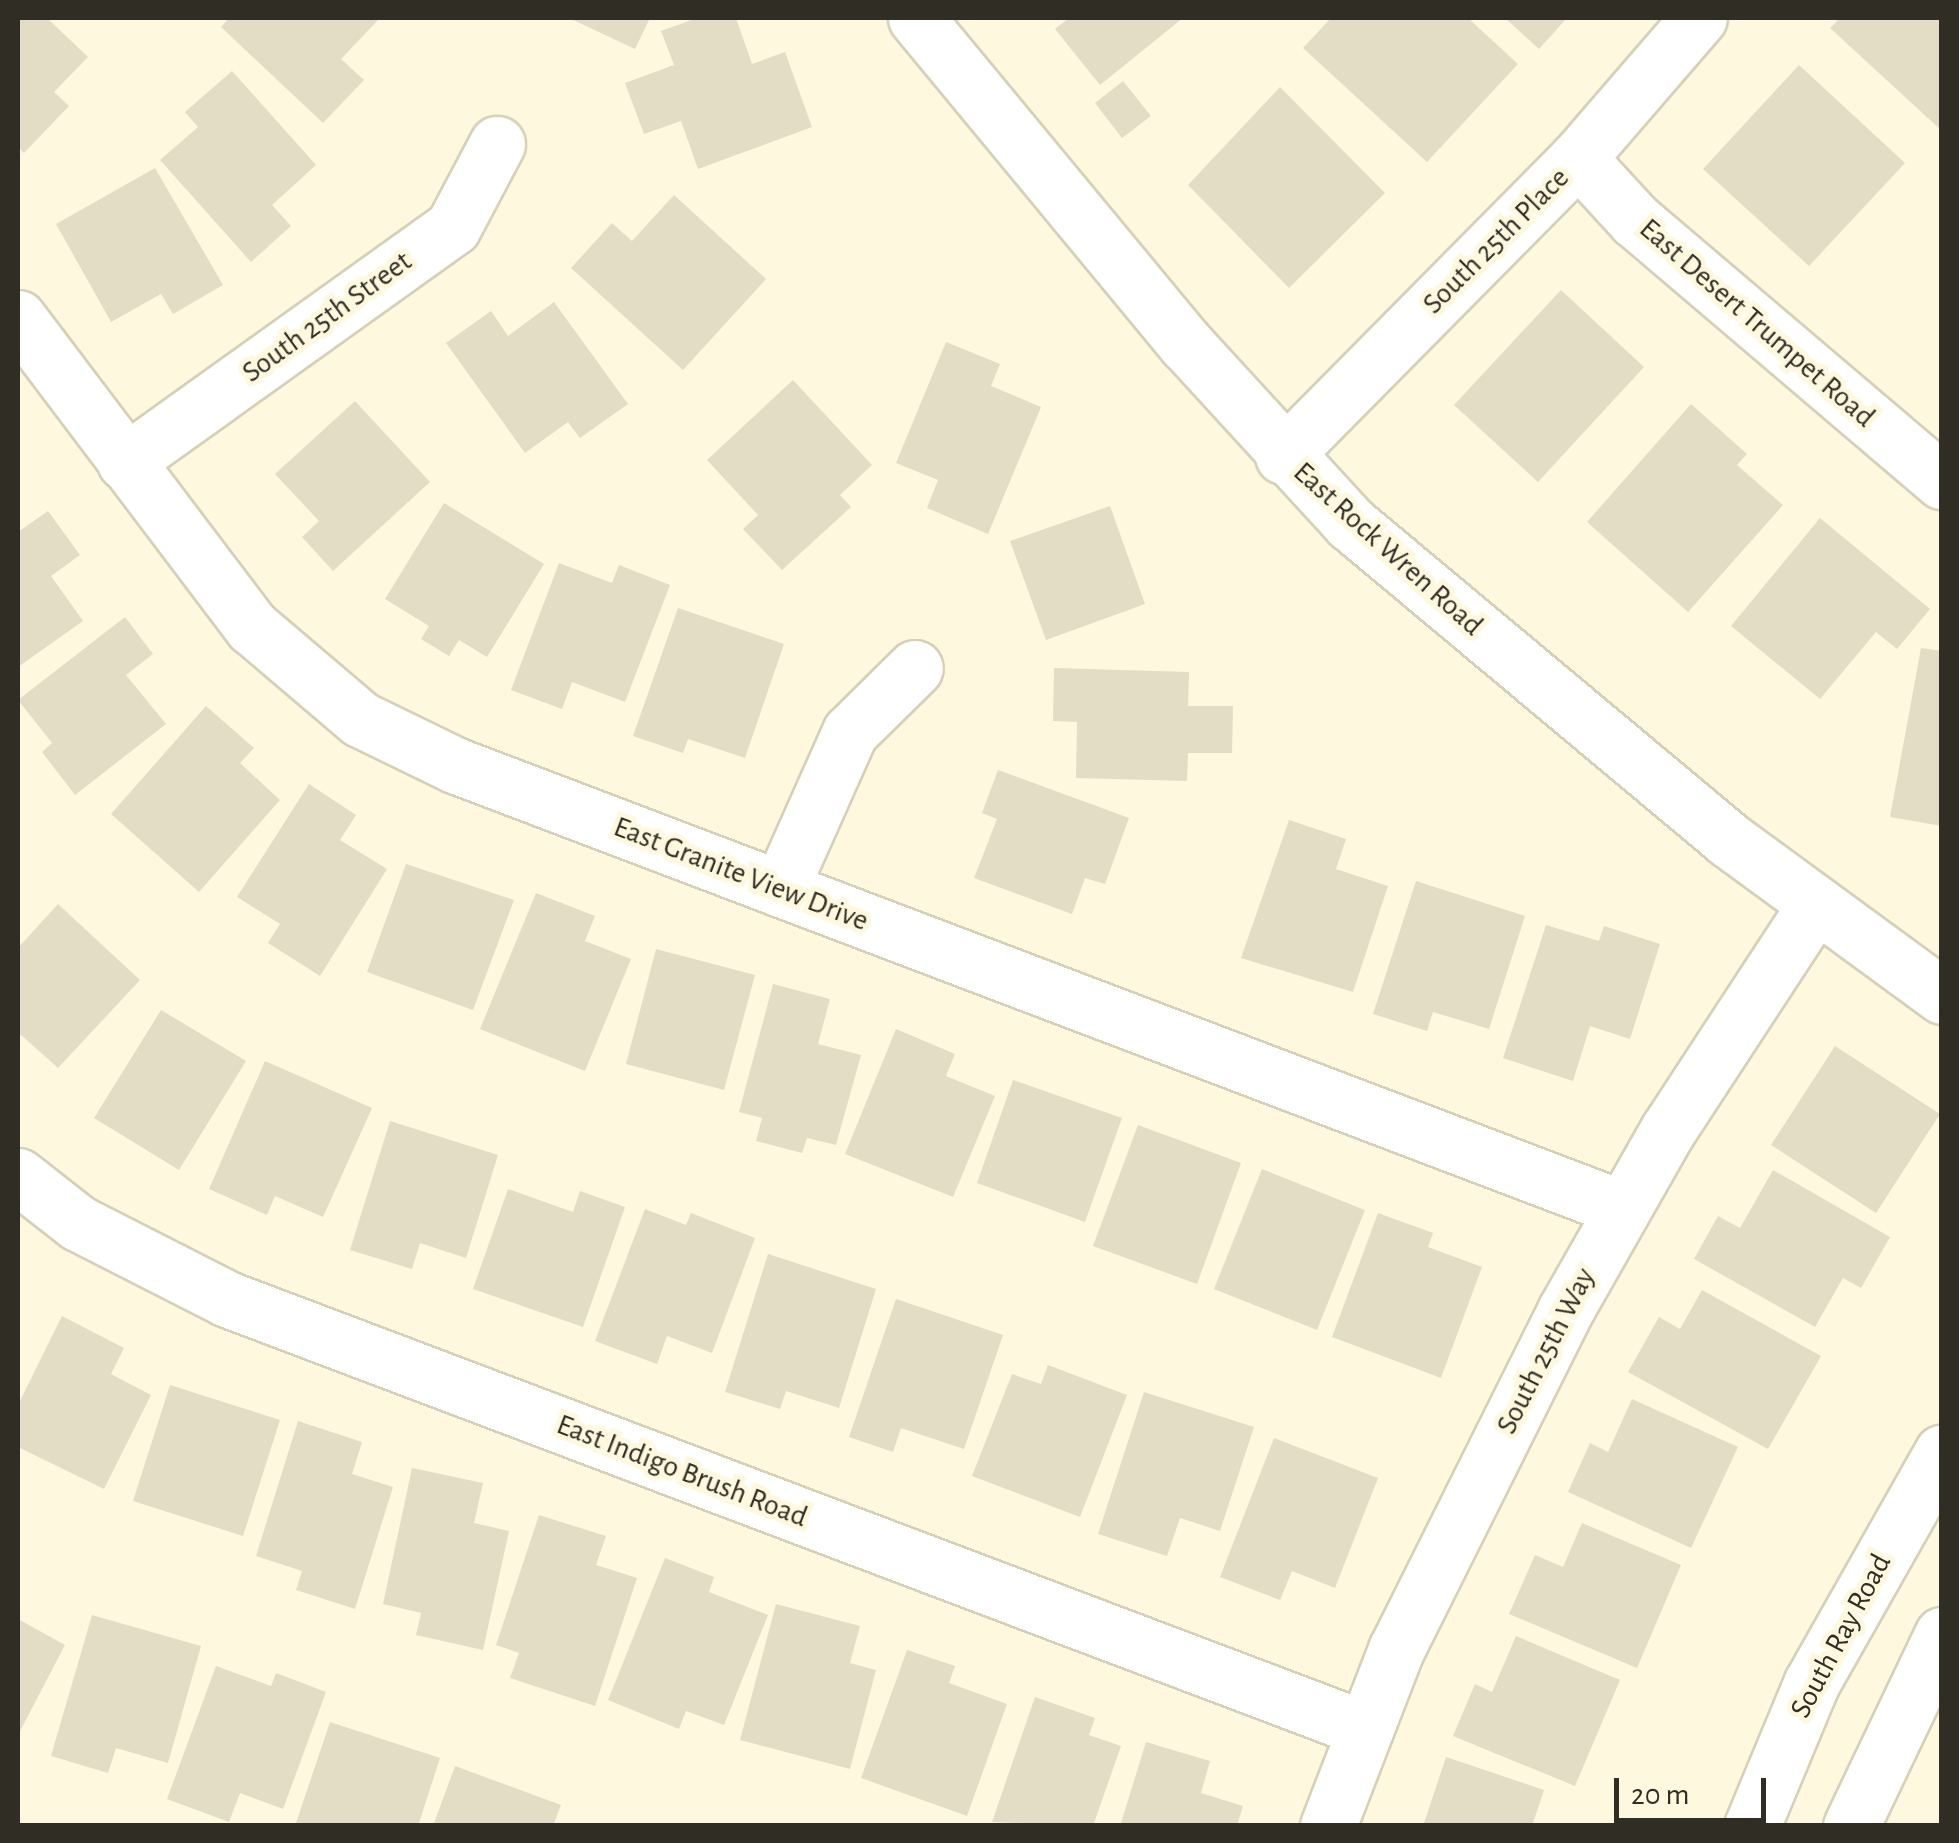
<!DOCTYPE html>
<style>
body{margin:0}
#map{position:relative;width:1959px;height:1843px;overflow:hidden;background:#fef8df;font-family:"Alegreya Sans",sans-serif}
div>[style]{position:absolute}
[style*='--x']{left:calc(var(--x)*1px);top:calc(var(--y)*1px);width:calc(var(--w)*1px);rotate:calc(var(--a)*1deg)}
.building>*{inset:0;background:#e4ddc5}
.roads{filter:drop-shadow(2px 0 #d6d0b8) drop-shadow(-2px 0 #d6d0b8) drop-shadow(0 2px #d6d0b8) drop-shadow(0 -2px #d6d0b8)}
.minor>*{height:55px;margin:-27.5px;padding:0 27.5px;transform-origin:27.5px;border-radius:27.5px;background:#fff}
.major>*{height:55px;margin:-27.5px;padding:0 27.5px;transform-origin:27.5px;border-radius:27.5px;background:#fff}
span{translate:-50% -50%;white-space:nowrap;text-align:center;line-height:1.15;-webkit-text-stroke:10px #fef8df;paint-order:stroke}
.street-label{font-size:30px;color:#302d24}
.frame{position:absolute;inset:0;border:20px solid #302d24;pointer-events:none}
.scale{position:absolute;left:1614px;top:1778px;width:152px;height:45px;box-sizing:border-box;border:5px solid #302d24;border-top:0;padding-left:12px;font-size:30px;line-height:35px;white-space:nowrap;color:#302d24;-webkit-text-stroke:8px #fef8df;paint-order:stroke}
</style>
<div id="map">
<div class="building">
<i style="clip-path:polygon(18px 18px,47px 18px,88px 57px,54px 92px,69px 106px,24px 153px,18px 147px)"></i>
<i style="clip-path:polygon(229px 18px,376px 18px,378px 20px,341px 59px,364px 80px,323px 123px,221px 27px)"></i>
<i style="clip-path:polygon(569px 18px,650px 18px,635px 49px)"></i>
<i style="clip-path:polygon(697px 18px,736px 18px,752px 64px,785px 52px,812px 127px,698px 169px,681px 121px,644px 134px,625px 83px,674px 65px,661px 31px)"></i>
<i style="clip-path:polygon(1069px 18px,1183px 18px,1100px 85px,1055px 29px)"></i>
<i style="clip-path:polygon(1331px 18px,1468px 18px,1518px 64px,1427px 162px,1303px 48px)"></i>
<i style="clip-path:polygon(1505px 18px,1567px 18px,1539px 49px)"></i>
<i style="clip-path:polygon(1840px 18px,1942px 18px,1942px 131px,1830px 28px)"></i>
<i style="clip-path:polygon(1799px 65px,1905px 163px,1809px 266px,1703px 169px)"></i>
<i style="clip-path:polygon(232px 71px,316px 165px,272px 205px,291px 226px,251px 262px,160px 160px,198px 127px,185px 112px)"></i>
<i style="clip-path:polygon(1123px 81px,1151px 116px,1122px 138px,1095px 103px)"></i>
<i style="clip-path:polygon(1280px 87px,1385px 193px,1289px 288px,1188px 185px)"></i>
<i style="clip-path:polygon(155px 168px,223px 285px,173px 314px,161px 294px,111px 322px,56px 224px)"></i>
<i style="clip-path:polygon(674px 195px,766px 279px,683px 370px,571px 268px,612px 223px,632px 241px)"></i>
<i style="clip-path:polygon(1561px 290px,1644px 367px,1538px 482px,1454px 405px)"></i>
<i style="clip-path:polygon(554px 302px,628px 404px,580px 438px,568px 422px,525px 453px,446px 343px,491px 311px,508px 336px)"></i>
<i style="clip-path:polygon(946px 342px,1000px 364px,991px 386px,1041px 407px,988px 534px,927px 508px,938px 480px,896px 463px)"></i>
<i style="clip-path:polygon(793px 380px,872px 465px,840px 495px,851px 507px,782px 570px,743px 529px,758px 515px,707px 460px)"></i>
<i style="clip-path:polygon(355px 401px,430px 482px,333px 571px,302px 537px,319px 521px,275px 474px)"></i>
<i style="clip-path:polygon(1691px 404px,1747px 454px,1737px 465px,1783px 505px,1688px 612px,1587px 522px)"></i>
<i style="clip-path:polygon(444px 503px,544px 564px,487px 657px,459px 640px,449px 656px,421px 639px,429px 626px,385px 599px)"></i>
<i style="clip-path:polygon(1110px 506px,1145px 604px,1046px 640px,1010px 541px)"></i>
<i style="clip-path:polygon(48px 511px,80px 555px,51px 576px,83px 621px,18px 667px,18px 532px)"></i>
<i style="clip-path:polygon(1820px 518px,1930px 609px,1897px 649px,1876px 632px,1820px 699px,1731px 626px)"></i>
<i style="clip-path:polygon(559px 563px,612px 583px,619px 565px,670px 585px,625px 702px,572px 682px,562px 709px,511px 690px)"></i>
<i style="clip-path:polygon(678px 608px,784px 644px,745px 758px,688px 739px,683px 753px,633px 736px)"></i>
<i style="clip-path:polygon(125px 617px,153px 654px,126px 675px,166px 724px,75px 795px,42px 752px,52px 743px,18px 700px)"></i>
<i style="clip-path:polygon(1921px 648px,1942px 651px,1942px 826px,1890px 817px)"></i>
<i style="clip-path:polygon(1054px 668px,1189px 672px,1188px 706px,1233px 706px,1232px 753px,1188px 753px,1187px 781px,1076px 778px,1077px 722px,1053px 721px)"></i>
<i style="clip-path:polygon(206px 706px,254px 748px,240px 763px,280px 800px,199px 892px,111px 814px)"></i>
<i style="clip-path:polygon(998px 770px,1129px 818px,1105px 884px,1085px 878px,1072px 914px,974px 878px,997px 819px,982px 813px)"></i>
<i style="clip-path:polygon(309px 784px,356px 815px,340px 840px,387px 869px,320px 976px,268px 943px,280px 924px,237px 897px)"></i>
<i style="clip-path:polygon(1289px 820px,1346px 839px,1336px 869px,1388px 886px,1353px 992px,1241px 958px)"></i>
<i style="clip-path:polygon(406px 864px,514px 900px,473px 1010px,367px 972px)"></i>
<i style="clip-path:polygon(1416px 881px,1525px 916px,1489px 1029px,1433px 1012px,1427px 1031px,1373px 1014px)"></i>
<i style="clip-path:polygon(536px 893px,595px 916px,585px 941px,631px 959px,585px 1071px,480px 1029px)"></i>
<i style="clip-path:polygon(58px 904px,140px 980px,58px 1068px,21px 1035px,18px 1038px,18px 948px)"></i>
<i style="clip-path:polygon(1546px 925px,1599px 941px,1604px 926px,1660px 944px,1630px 1039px,1590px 1026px,1573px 1081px,1503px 1058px)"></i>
<i style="clip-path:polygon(656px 949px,755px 975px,724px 1090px,626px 1064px)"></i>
<i style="clip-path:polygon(773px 984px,830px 999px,818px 1044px,861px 1055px,836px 1145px,807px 1138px,802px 1153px,756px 1141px,762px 1118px,739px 1112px)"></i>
<i style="clip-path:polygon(161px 1010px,246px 1061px,179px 1170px,94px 1118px)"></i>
<i style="clip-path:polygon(896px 1029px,955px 1054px,946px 1076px,995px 1096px,953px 1197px,845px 1154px)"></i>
<i style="clip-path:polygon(1835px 1046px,1940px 1114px,1876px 1213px,1771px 1145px)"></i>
<i style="clip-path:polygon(265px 1061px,372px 1108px,323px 1217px,275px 1196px,267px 1215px,209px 1189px)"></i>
<i style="clip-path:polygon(1013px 1080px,1122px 1118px,1085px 1222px,977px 1183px)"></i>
<i style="clip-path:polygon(390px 1121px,498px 1155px,466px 1258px,420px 1243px,412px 1269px,350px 1250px)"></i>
<i style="clip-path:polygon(1138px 1125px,1241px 1163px,1197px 1284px,1093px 1246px)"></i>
<i style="clip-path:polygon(1262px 1169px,1365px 1210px,1317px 1330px,1214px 1289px)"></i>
<i style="clip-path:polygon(1773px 1170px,1890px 1237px,1861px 1288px,1843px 1278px,1815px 1327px,1694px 1259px,1718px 1216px,1740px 1228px)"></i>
<i style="clip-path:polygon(508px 1189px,573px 1212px,580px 1191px,625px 1207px,583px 1327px,473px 1289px)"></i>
<i style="clip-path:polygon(645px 1209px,686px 1225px,691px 1213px,755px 1238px,712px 1353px,667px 1336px,657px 1364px,595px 1341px)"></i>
<i style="clip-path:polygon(1378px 1213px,1433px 1233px,1428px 1247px,1482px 1267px,1441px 1378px,1332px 1337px)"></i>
<i style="clip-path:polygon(768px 1254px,876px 1289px,839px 1408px,786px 1391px,780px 1409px,725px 1392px)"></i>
<i style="clip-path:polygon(1702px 1290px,1821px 1356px,1768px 1449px,1628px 1372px,1659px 1317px,1680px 1329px)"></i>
<i style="clip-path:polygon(896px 1299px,1003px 1335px,964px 1449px,901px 1428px,893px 1452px,849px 1437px)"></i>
<i style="clip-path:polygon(62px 1316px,124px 1348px,111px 1374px,151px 1395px,104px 1489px,18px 1447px,18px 1405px)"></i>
<i style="clip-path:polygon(1048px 1365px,1127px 1395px,1080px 1517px,972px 1476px,1012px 1374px,1041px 1384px)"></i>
<i style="clip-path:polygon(170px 1385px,280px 1420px,243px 1536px,133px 1501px)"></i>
<i style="clip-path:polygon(1144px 1392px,1254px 1427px,1220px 1531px,1180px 1518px,1167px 1556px,1098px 1534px)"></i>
<i style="clip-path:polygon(1632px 1399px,1738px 1447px,1691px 1548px,1568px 1492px,1590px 1443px,1608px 1452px)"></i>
<i style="clip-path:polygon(298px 1421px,362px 1442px,352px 1474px,393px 1487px,355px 1609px,296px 1590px,302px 1571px,256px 1556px)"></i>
<i style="clip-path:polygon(1274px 1438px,1378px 1478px,1335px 1588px,1292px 1571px,1280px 1600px,1220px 1577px)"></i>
<i style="clip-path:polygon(412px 1468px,483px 1483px,474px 1523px,509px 1531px,483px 1650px,416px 1635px,421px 1613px,383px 1604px)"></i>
<i style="clip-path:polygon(539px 1515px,606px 1536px,596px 1565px,637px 1578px,595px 1706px,510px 1678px,519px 1653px,496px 1645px)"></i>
<i style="clip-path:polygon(1582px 1523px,1681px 1565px,1637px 1668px,1509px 1614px,1535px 1555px,1563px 1567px)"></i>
<i style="clip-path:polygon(665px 1558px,714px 1577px,709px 1592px,768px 1615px,724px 1725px,686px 1711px,679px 1729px,608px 1700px)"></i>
<i style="clip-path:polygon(776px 1604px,860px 1626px,850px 1663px,876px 1670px,850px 1769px,740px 1740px)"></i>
<i style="clip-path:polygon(92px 1615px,201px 1646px,168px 1763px,116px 1748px,108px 1773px,51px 1756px)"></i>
<i style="clip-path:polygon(18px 1619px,65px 1645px,18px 1735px)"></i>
<i style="clip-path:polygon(1516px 1636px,1620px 1680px,1575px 1786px,1453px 1736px,1475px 1684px,1492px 1692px)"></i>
<i style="clip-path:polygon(907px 1650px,955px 1666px,949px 1683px,1007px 1704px,967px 1816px,861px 1778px)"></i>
<i style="clip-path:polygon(216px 1666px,271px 1686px,276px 1673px,326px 1692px,283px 1809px,240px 1793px,229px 1822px,167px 1799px)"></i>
<i style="clip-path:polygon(1035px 1697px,1095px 1718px,1089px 1735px,1121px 1746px,1093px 1826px,992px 1822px)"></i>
<i style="clip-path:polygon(330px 1722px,440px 1758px,418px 1826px,295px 1826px)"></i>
<i style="clip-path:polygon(1146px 1742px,1210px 1761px,1201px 1793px,1243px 1806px,1237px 1826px,1120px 1826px)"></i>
<i style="clip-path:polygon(1446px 1757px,1544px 1790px,1532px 1826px,1423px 1826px)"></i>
<i style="clip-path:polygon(455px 1766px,561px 1805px,553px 1826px,433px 1826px)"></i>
</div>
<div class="roads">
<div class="minor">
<i style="--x:916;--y:18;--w:423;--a:50.4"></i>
<i style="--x:1186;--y:344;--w:243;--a:47.5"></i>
<i style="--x:1350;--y:523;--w:494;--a:39.9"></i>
<i style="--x:1729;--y:840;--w:264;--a:36.2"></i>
<i style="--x:1578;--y:158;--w:84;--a:47.4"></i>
<i style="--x:1635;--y:220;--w:403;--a:40.4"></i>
<i style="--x:18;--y:318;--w:388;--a:52.9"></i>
<i style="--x:252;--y:627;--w:142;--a:40.4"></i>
<i style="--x:360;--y:719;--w:108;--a:25.9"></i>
<i style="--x:457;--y:766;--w:1245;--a:20.79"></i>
<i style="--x:1283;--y:456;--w:419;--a:-45.3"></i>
<i style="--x:1578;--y:158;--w:185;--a:-49.2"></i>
<i style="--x:125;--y:462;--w:403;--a:-35.6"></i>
<i style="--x:453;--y:227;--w:94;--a:-62.1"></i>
<i style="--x:780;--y:889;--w:172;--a:-66"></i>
<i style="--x:850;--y:732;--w:91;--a:-44.6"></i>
<i style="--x:18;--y:1176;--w:76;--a:38.1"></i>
<i style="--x:78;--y:1223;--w:167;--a:27"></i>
<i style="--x:227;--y:1299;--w:1217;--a:20.7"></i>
<i style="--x:1328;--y:1826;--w:189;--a:-68.9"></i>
<i style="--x:1396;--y:1650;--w:379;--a:-63.5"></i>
<i style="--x:1565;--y:1311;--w:208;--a:-60.4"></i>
<i style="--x:1668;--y:1130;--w:270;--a:-56.8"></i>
</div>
<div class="major">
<i style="--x:1752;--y:1826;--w:154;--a:-67.4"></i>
<i style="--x:1811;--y:1684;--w:266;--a:-60.5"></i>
<i style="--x:1851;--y:1826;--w:212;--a:-64.5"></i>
</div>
</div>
<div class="street-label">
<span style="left:1496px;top:241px;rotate:-45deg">South 25th Place</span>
<span style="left:327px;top:317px;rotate:-36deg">South 25th Street</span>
<span style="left:1757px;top:323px;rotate:41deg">East Desert Trumpet Road</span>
<span style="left:1388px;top:549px;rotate:42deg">East Rock Wren Road</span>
<span style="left:741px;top:874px;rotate:21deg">East Granite View Drive</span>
<span style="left:1546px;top:1351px;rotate:-63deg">South 25th Way</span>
<span style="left:682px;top:1471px;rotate:21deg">East Indigo Brush Road</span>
<span style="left:1841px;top:1636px;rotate:-62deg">South Ray Road</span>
</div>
<div class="frame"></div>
<div class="scale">20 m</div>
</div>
